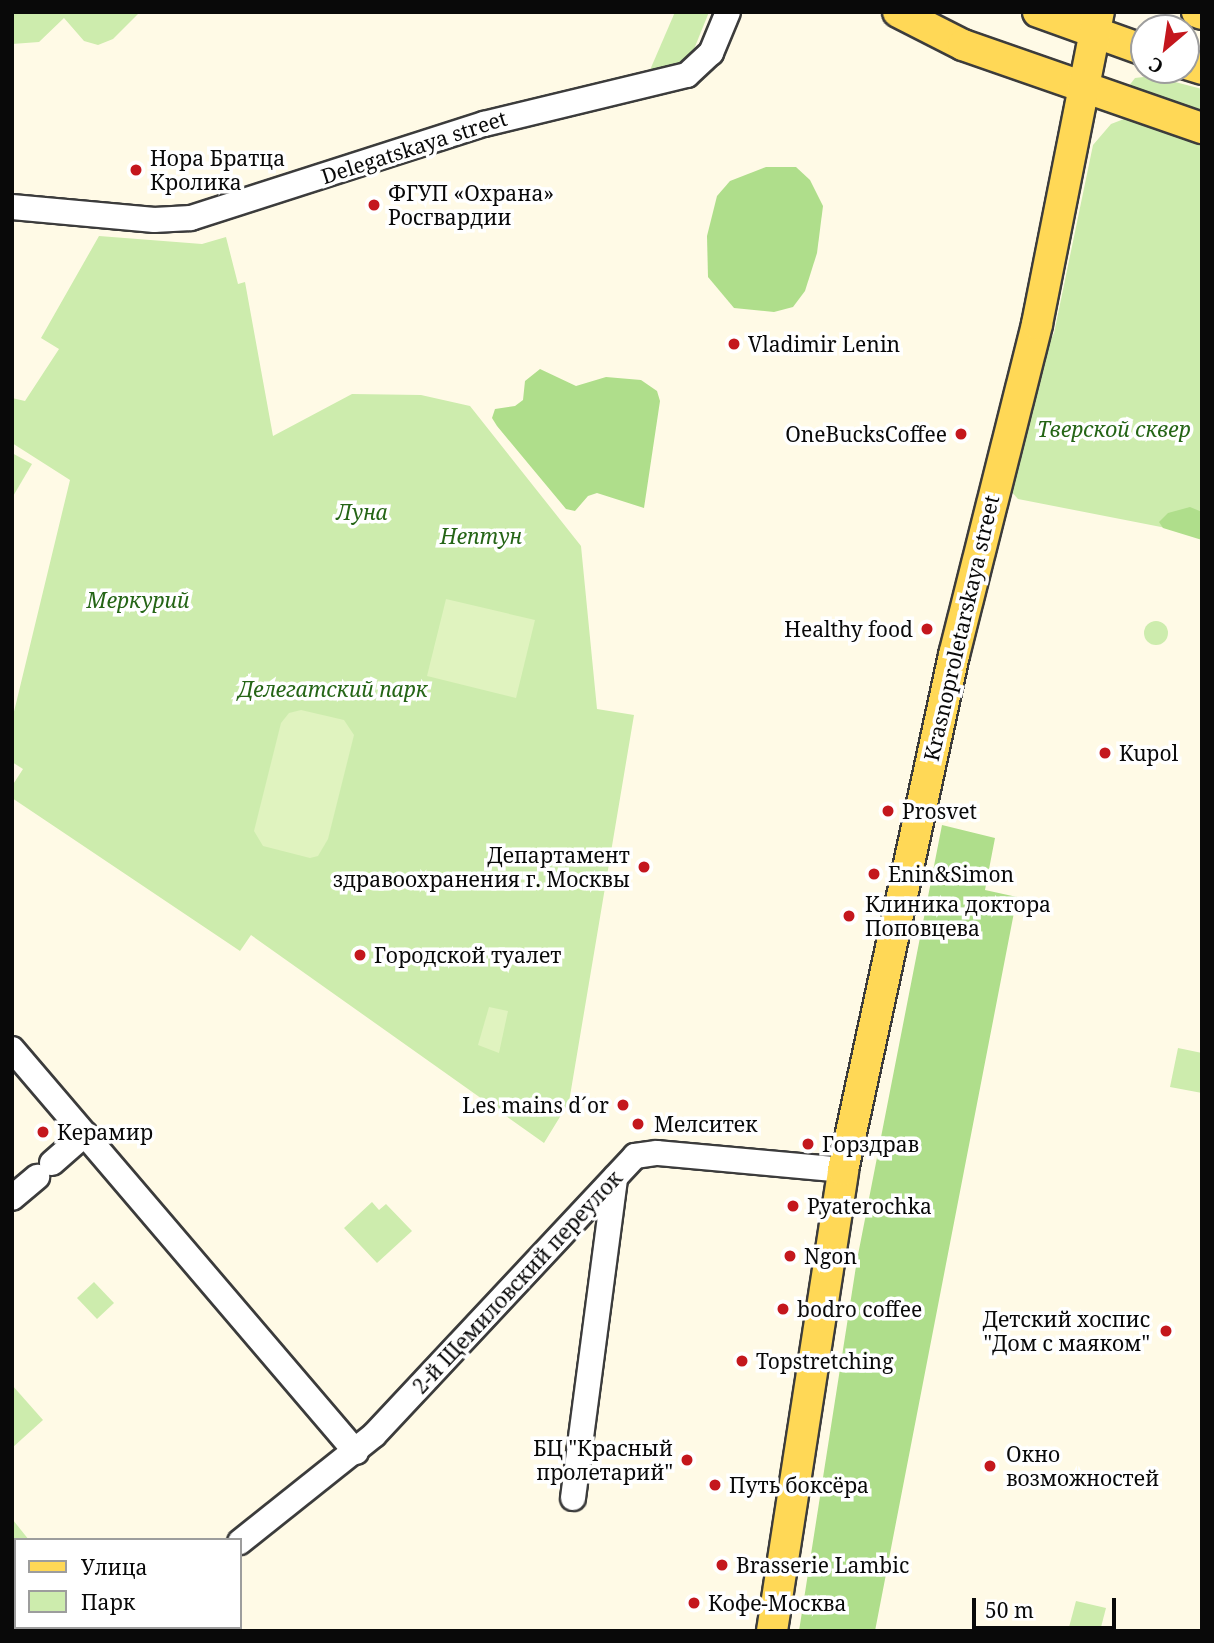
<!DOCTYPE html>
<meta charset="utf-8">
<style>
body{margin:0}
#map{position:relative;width:1214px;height:1643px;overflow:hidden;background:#fffae6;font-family:"Noto Serif",serif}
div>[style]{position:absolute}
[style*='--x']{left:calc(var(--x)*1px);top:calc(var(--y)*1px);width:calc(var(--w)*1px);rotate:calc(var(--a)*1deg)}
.green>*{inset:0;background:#cdecad}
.round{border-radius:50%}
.forest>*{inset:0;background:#afde8b}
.pitch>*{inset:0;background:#e0f3bf}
.roads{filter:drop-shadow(2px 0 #3c3c3c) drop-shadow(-2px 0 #3c3c3c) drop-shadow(0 2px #3c3c3c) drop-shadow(0 -2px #3c3c3c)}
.minor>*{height:24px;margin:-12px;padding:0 12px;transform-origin:12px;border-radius:12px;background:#fff}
.major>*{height:30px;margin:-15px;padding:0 15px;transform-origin:15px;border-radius:15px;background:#ffd856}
.dots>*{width:19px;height:19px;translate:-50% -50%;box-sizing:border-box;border:4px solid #fff;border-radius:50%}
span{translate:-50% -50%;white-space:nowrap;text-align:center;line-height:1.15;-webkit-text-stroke:7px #fff;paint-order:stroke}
.street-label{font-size:21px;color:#090909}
.poi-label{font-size:21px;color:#090909}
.left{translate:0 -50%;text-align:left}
.right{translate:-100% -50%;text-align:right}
.park-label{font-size:21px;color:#256516;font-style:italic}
.frame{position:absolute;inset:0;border:14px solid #090909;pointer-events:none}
.legend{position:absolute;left:14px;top:1538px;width:228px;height:91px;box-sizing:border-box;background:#fff;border:2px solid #9d9d9d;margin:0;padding:9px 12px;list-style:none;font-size:21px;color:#090909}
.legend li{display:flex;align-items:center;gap:14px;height:35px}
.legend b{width:35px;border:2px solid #9d9d9d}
.north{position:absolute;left:1130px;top:14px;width:70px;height:70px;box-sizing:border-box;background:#fff;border:2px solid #9d9d9d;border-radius:50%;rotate:209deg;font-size:19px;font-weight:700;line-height:28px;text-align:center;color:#090909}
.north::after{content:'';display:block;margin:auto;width:24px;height:32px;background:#c4171d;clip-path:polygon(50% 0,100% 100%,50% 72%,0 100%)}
.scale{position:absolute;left:972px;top:1598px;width:144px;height:32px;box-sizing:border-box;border:4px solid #090909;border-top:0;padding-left:9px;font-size:21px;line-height:24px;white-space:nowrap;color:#090909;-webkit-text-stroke:5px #fff;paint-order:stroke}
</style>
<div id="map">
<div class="green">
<i style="clip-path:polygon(12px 12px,140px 12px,113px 39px,98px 45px,84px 41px,64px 18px,39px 42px,12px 44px)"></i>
<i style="clip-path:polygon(675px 12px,709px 12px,688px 64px,650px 70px)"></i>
<i style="clip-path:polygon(1152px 76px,1202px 89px,1202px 114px,1128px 87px,1135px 78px)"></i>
<i style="clip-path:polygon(1124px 119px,1202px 144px,1202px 535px,1018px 499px,1009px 489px,1042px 357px,1054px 333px,1093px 145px,1111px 124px)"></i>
<i style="clip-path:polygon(99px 236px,202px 244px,226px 237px,238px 284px,245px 282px,273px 436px,352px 394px,421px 395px,470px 406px,581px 546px,597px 709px,634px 715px,569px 1102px,544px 1143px,251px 935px,240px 951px,12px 798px,12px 786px,23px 769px,12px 762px,12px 720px,70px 480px,12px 443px,12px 398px,25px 401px,59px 349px,41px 338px)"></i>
<i style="clip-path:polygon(12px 453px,32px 464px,12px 498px)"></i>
<i class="round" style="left:1144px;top:621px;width:24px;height:24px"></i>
<i style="clip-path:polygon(1178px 1048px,1202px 1053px,1202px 1093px,1170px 1087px)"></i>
<i style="clip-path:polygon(372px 1202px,379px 1210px,386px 1204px,412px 1231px,377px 1263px,344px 1228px)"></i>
<i style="clip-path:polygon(94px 1282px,114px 1303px,97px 1319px,77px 1298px)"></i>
<i style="clip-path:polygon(12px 1385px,43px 1420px,12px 1448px)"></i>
<i style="clip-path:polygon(13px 1520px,29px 1540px,16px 1540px,12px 1573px)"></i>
<i style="clip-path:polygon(1076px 1601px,1106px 1608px,1100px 1631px,1068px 1631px)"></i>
</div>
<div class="forest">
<i style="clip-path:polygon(766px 167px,796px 167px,810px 180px,823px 206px,817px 253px,805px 291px,793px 307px,774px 312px,734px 308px,708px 277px,707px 236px,717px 196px,730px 181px)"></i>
<i style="clip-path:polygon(540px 369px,576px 386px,606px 377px,641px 380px,657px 391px,660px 401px,644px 508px,597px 493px,588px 496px,575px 511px,566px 509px,497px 426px,492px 418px,495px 409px,515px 406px,523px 400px,525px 381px)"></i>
<i style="clip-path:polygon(1190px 507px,1202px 512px,1202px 540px,1163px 528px,1159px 522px,1168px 513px)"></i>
<i style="clip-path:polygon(942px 825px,995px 838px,985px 890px,1017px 897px,875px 1631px,799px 1631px,857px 1260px)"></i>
</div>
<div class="pitch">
<i style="clip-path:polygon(446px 599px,535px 620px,516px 698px,427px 676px)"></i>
<i style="clip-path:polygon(301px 710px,344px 720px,354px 735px,328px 839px,318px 856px,310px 858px,263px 846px,254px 831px,281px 723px,289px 713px)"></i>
<i style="clip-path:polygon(489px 1007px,508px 1011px,499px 1053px,478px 1045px)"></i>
</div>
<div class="roads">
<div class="minor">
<i style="--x:12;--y:207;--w:143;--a:5.2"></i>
<i style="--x:154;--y:220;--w:37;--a:-3"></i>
<i style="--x:191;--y:218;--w:308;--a:-17.8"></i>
<i style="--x:484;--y:124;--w:209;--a:-13.6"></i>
<i style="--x:687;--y:75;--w:33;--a:-43"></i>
<i style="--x:711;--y:53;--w:44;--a:-67.5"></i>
<i style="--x:12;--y:1049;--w:530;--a:49.52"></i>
<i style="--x:52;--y:1163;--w:44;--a:-41.3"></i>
<i style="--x:12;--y:1198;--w:33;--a:-40"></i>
<i style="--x:573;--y:1498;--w:323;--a:-82.5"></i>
<i style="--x:240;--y:1542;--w:171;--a:-38.6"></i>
<i style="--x:374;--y:1435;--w:382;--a:-46.9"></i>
<i style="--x:635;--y:1156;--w:22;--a:-8"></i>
<i style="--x:657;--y:1153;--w:187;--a:5.2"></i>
<i style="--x:127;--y:1631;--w:6;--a:-45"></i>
</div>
<div class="major">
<i style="--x:898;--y:12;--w:73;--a:26.9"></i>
<i style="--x:963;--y:45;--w:253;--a:19.2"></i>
<i style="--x:1038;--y:12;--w:113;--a:19.7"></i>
<i style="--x:1197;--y:12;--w:5;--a:22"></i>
<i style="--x:1186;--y:64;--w:17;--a:17"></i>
<i style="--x:772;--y:1631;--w:466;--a:-81.2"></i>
<i style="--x:843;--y:1170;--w:527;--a:-77.84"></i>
<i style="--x:954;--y:655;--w:341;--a:-75.9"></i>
<i style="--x:1037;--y:324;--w:318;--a:-78.8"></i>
</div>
</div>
<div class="dots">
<i style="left:136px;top:170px;background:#c4171d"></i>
<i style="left:374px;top:205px;background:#c4171d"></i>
<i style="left:734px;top:344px;background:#c4171d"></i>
<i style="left:961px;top:434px;background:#c4171d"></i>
<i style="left:927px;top:629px;background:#c4171d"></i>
<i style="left:1105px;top:753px;background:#c4171d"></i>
<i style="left:888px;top:811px;background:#c4171d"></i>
<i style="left:644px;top:867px;background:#c4171d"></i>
<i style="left:874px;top:874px;background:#c4171d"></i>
<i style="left:849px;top:916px;background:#c4171d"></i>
<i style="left:360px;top:955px;background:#c4171d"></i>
<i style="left:623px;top:1105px;background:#c4171d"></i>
<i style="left:638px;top:1124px;background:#c4171d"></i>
<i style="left:43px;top:1132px;background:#c4171d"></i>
<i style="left:808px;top:1144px;background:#c4171d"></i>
<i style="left:793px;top:1206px;background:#c4171d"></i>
<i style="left:790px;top:1256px;background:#c4171d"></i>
<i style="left:783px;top:1309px;background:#c4171d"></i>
<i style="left:1166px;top:1331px;background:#c4171d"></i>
<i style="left:742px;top:1361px;background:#c4171d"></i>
<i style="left:687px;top:1460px;background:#c4171d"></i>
<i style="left:990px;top:1466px;background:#c4171d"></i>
<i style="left:715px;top:1485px;background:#c4171d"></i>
<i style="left:722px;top:1565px;background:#c4171d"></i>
<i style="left:694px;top:1603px;background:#c4171d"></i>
</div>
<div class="street-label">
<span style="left:414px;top:147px;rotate:-18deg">Delegatskaya street</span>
<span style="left:961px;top:628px;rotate:-77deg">Krasnoproletarskaya street</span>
<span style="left:517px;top:1282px;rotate:-47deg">2-й Щемиловский переулок</span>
</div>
<div class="poi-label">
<span class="left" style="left:150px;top:170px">Нора Братца<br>Кролика</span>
<span class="left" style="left:388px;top:205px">ФГУП «Охрана»<br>Росгвардии</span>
<span class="left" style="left:748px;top:344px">Vladimir Lenin</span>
<span class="right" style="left:947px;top:434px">OneBucksCoffee</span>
<span class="right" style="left:913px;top:629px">Healthy food</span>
<span class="left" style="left:1119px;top:753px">Kupol</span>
<span class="left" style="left:902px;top:811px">Prosvet</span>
<span class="right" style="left:630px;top:867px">Департамент<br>здравоохранения г. Москвы</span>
<span class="left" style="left:888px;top:874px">Enin&amp;Simon</span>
<span class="left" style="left:865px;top:916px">Клиника доктора<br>Поповцева</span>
<span class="left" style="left:374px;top:955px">Городской туалет</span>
<span class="right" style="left:609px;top:1105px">Les mains d´or</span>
<span class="left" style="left:654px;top:1124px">Мелситек</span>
<span class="left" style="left:57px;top:1132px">Керамир</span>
<span class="left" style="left:822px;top:1144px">Горздрав</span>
<span class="left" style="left:807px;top:1206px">Pyaterochka</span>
<span class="left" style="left:804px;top:1256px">Ngon</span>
<span class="left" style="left:797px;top:1309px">bodro coffee</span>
<span class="right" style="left:1150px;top:1331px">Детский хоспис<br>"Дом с маяком"</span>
<span class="left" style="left:756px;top:1361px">Topstretching</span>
<span class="right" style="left:673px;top:1460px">БЦ "Красный<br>пролетарий"</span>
<span class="left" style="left:1006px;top:1466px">Окно<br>возможностей</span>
<span class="left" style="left:729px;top:1485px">Путь боксёра</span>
<span class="left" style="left:736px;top:1565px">Brasserie Lambic</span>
<span class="left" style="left:708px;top:1603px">Кофе-Москва</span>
</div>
<div class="park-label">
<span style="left:1114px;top:429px">Тверской сквер</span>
<span style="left:362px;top:512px">Луна</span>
<span style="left:481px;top:536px">Нептун</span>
<span style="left:138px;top:600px">Меркурий</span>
<span style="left:333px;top:689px">Делегатский парк</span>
</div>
<div class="frame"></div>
<ul class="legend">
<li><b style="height:9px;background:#ffd856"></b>Улица</li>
<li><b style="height:19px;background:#cdecad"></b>Парк</li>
</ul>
<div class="north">С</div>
<div class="scale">50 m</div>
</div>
